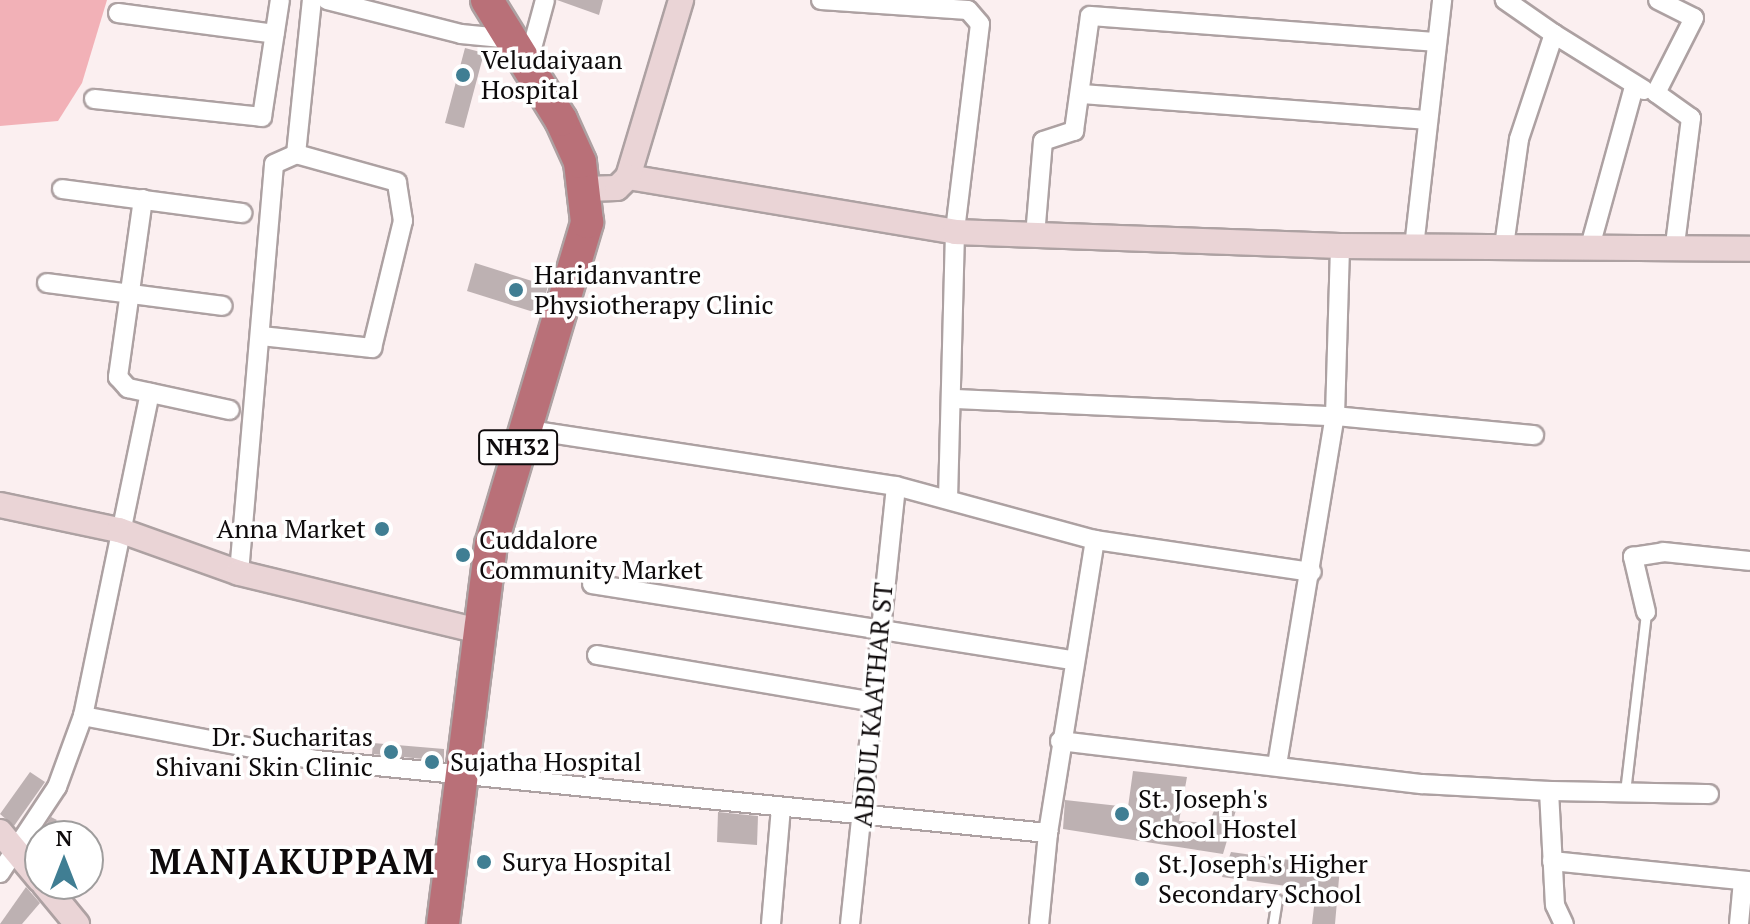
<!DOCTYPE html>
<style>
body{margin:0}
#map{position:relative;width:1750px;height:924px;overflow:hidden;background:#fbeff0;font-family:"PT Serif",serif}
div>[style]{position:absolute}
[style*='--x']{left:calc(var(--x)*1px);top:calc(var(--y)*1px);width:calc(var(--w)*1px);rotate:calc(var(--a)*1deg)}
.water>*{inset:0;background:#f2b1b7}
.building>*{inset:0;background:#bdb1b2}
.roads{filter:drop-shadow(2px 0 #ada1a2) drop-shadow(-2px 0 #ada1a2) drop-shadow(0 2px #ada1a2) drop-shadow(0 -2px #ada1a2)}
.lane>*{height:9px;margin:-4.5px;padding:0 4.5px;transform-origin:4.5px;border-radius:4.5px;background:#fff}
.street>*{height:18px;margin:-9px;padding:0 9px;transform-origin:9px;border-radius:9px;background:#fff}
.secondary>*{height:24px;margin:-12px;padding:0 12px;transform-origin:12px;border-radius:12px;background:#ead4d6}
.highway>*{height:32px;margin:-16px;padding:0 16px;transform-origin:16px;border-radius:16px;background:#b97078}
.dots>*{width:22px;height:22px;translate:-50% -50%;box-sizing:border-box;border:4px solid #fff;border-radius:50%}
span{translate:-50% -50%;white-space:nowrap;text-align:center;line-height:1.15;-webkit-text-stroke:7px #fff;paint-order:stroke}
.shield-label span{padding:2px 6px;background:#fff;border:2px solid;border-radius:6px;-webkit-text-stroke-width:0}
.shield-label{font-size:24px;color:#0e0a0b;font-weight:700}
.poi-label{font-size:26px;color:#0e0a0b}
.left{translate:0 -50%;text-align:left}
.right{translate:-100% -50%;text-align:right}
.street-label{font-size:26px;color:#0e0a0b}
.district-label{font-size:34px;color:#0e0a0b;font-weight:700;letter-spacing:2px}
.north{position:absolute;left:24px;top:820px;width:80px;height:80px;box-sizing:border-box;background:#fff;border:2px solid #9f9d9d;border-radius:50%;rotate:0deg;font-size:22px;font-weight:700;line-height:32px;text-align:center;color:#0e0a0b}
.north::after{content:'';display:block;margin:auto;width:28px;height:36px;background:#407e93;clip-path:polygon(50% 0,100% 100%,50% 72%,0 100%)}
</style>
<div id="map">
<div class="water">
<i style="clip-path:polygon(0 0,107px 0,82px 83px,58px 121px,0 126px)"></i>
</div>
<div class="building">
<i style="clip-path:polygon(557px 0,603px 0,599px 15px)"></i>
<i style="clip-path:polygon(465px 48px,484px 53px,464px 128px,445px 123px)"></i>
<i style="clip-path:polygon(475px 263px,548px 286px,540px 314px,467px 291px)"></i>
<i style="clip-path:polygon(373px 743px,444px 749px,444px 761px,372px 754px)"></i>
<i style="clip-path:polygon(1133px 771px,1187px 777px,1179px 821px,1209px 823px,1220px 796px,1239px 800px,1223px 854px,1063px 829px,1065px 800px,1128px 807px)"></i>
<i style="clip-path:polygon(30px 772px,45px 782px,14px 826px,0 814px)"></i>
<i style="clip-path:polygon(718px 812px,758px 816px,757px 845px,717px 842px)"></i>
<i style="clip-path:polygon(51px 817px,57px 820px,40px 836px,38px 854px,32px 847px)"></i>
<i style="clip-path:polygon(1231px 852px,1340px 867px,1335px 924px,1312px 924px,1316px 890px,1222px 877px)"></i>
<i style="clip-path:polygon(26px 887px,40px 903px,22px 924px,0 924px)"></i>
</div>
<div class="roads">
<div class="lane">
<i style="--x:1625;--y:792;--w:181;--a:-83.3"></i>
<i style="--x:1273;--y:924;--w:25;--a:-81"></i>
</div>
<div class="street">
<i style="--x:327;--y:0;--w:138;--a:14.2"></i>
<i style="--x:461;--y:34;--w:51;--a:5.6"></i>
<i style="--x:821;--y:0;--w:147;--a:3.9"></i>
<i style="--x:968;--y:10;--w:18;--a:49"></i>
<i style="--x:980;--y:24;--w:209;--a:96.9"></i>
<i style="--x:955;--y:232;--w:266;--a:91.5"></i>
<i style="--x:1658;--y:0;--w:40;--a:26.6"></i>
<i style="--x:1694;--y:18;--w:84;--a:116.9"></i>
<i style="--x:1656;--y:93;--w:43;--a:35.5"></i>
<i style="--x:1691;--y:118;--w:128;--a:97.2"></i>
<i style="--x:118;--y:13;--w:158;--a:7.6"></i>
<i style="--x:1554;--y:34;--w:106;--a:31.9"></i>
<i style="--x:528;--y:63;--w:65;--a:-74.9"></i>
<i style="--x:1081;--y:94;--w:343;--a:4.3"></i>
<i style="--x:94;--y:99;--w:169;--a:6.1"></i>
<i style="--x:262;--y:117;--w:118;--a:-81.3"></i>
<i style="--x:62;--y:189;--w:182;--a:7.6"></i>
<i style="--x:143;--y:199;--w:180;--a:98"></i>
<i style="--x:118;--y:377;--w:15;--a:48"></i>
<i style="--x:128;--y:388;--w:104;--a:12.2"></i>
<i style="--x:1035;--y:236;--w:95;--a:-85.2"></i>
<i style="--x:1043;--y:141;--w:33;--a:-18"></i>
<i style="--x:1074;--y:131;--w:116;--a:-82.1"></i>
<i style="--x:1090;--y:16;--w:343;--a:4.3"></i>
<i style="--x:1591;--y:243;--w:162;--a:-74.6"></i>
<i style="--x:1504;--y:246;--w:108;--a:-82"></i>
<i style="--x:1519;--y:139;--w:111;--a:-71.6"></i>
<i style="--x:1554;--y:34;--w:60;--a:-145.2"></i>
<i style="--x:1414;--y:247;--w:249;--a:-83.5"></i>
<i style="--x:47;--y:283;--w:177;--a:7.4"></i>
<i style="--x:261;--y:336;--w:112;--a:6.2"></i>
<i style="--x:372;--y:348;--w:131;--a:-76.3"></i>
<i style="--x:403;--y:221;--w:39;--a:-99"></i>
<i style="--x:397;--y:182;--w:105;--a:-164.5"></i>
<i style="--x:954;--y:399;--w:381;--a:2.6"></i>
<i style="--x:1335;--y:416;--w:200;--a:5.5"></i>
<i style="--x:523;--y:429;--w:377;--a:8.7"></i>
<i style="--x:896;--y:486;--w:206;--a:15.2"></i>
<i style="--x:1095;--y:540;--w:219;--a:8.4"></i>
<i style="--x:239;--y:573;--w:410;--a:-85.1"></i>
<i style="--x:274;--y:164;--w:24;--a:-24"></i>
<i style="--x:296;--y:154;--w:155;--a:-84.1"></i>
<i style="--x:592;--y:584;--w:486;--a:9"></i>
<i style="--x:1646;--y:612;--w:57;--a:-103.3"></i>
<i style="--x:1633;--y:557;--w:30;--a:-9"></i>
<i style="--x:1663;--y:552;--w:87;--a:5.9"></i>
<i style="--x:597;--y:655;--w:276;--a:9.6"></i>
<i style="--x:83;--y:716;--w:237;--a:10.7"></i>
<i style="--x:316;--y:760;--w:736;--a:5.7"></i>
<i style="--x:1048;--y:833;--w:91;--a:95.6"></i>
<i style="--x:1060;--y:741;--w:365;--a:6.8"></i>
<i style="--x:1422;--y:784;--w:127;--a:3.2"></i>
<i style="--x:1549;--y:791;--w:114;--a:87"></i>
<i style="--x:1555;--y:905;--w:21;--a:65"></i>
<i style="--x:1277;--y:765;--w:354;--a:-80.6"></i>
<i style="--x:1335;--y:416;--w:170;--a:-88.3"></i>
<i style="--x:1549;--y:791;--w:160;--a:1.1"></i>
<i style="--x:1048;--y:833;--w:297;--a:-80.9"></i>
<i style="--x:1552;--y:861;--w:199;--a:5.8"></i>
<i style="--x:0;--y:873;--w:103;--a:-56.5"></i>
<i style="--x:57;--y:787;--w:76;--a:-69.9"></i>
<i style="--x:83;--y:716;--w:330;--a:-78.3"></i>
<i style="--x:771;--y:924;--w:117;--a:-85.1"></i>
<i style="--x:850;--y:924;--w:440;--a:-84"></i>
<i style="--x:1739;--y:924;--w:43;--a:-84.7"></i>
</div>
<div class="secondary">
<i style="--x:628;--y:177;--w:332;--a:9.5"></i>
<i style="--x:955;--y:232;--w:385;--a:2.1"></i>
<i style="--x:1340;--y:246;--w:410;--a:0.4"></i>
<i style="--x:628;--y:177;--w:185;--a:-73.3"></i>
<i style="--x:585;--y:189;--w:32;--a:-2"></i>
<i style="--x:617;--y:188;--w:16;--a:-45"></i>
<i style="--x:0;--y:505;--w:122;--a:11.9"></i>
<i style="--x:119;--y:530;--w:127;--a:19.7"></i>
<i style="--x:239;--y:573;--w:247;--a:13.6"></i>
<i style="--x:0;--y:832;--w:62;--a:50.2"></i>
<i style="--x:44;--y:884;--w:52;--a:50.5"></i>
</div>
<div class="highway">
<i style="--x:443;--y:924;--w:382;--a:-82.8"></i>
<i style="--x:491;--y:545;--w:337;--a:-73.4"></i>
<i style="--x:587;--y:222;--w:60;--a:-96.7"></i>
<i style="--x:580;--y:162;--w:46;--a:-114.3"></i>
<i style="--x:561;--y:120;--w:141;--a:-121.7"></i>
</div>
</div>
<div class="dots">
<i style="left:463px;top:75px;background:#407e93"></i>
<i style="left:516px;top:290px;background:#407e93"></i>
<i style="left:382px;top:529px;background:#407e93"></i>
<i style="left:463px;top:555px;background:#407e93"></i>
<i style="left:391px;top:752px;background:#407e93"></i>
<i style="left:432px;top:762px;background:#407e93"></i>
<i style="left:1122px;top:814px;background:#407e93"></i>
<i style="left:484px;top:862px;background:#407e93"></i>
<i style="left:1142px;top:879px;background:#407e93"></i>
</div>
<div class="shield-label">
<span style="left:518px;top:447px">NH32</span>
</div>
<div class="poi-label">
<span class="left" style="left:481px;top:75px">Veludaiyaan<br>Hospital</span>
<span class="left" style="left:534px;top:290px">Haridanvantre<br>Physiotherapy Clinic</span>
<span class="right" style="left:366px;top:529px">Anna Market</span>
<span class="left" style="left:479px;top:555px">Cuddalore<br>Community Market</span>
<span class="right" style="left:373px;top:752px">Dr. Sucharitas<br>Shivani Skin Clinic</span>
<span class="left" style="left:450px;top:762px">Sujatha Hospital</span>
<span class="left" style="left:1138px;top:814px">St. Joseph's<br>School Hostel</span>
<span class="left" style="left:502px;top:862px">Surya Hospital</span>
<span class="left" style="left:1158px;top:879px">St.Joseph's Higher<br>Secondary School</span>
</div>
<div class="street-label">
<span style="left:873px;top:705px;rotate:-85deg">ABDUL KAATHAR ST</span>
</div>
<div class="district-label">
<span style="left:293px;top:862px">MANJAKUPPAM</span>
</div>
<div class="north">N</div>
</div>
